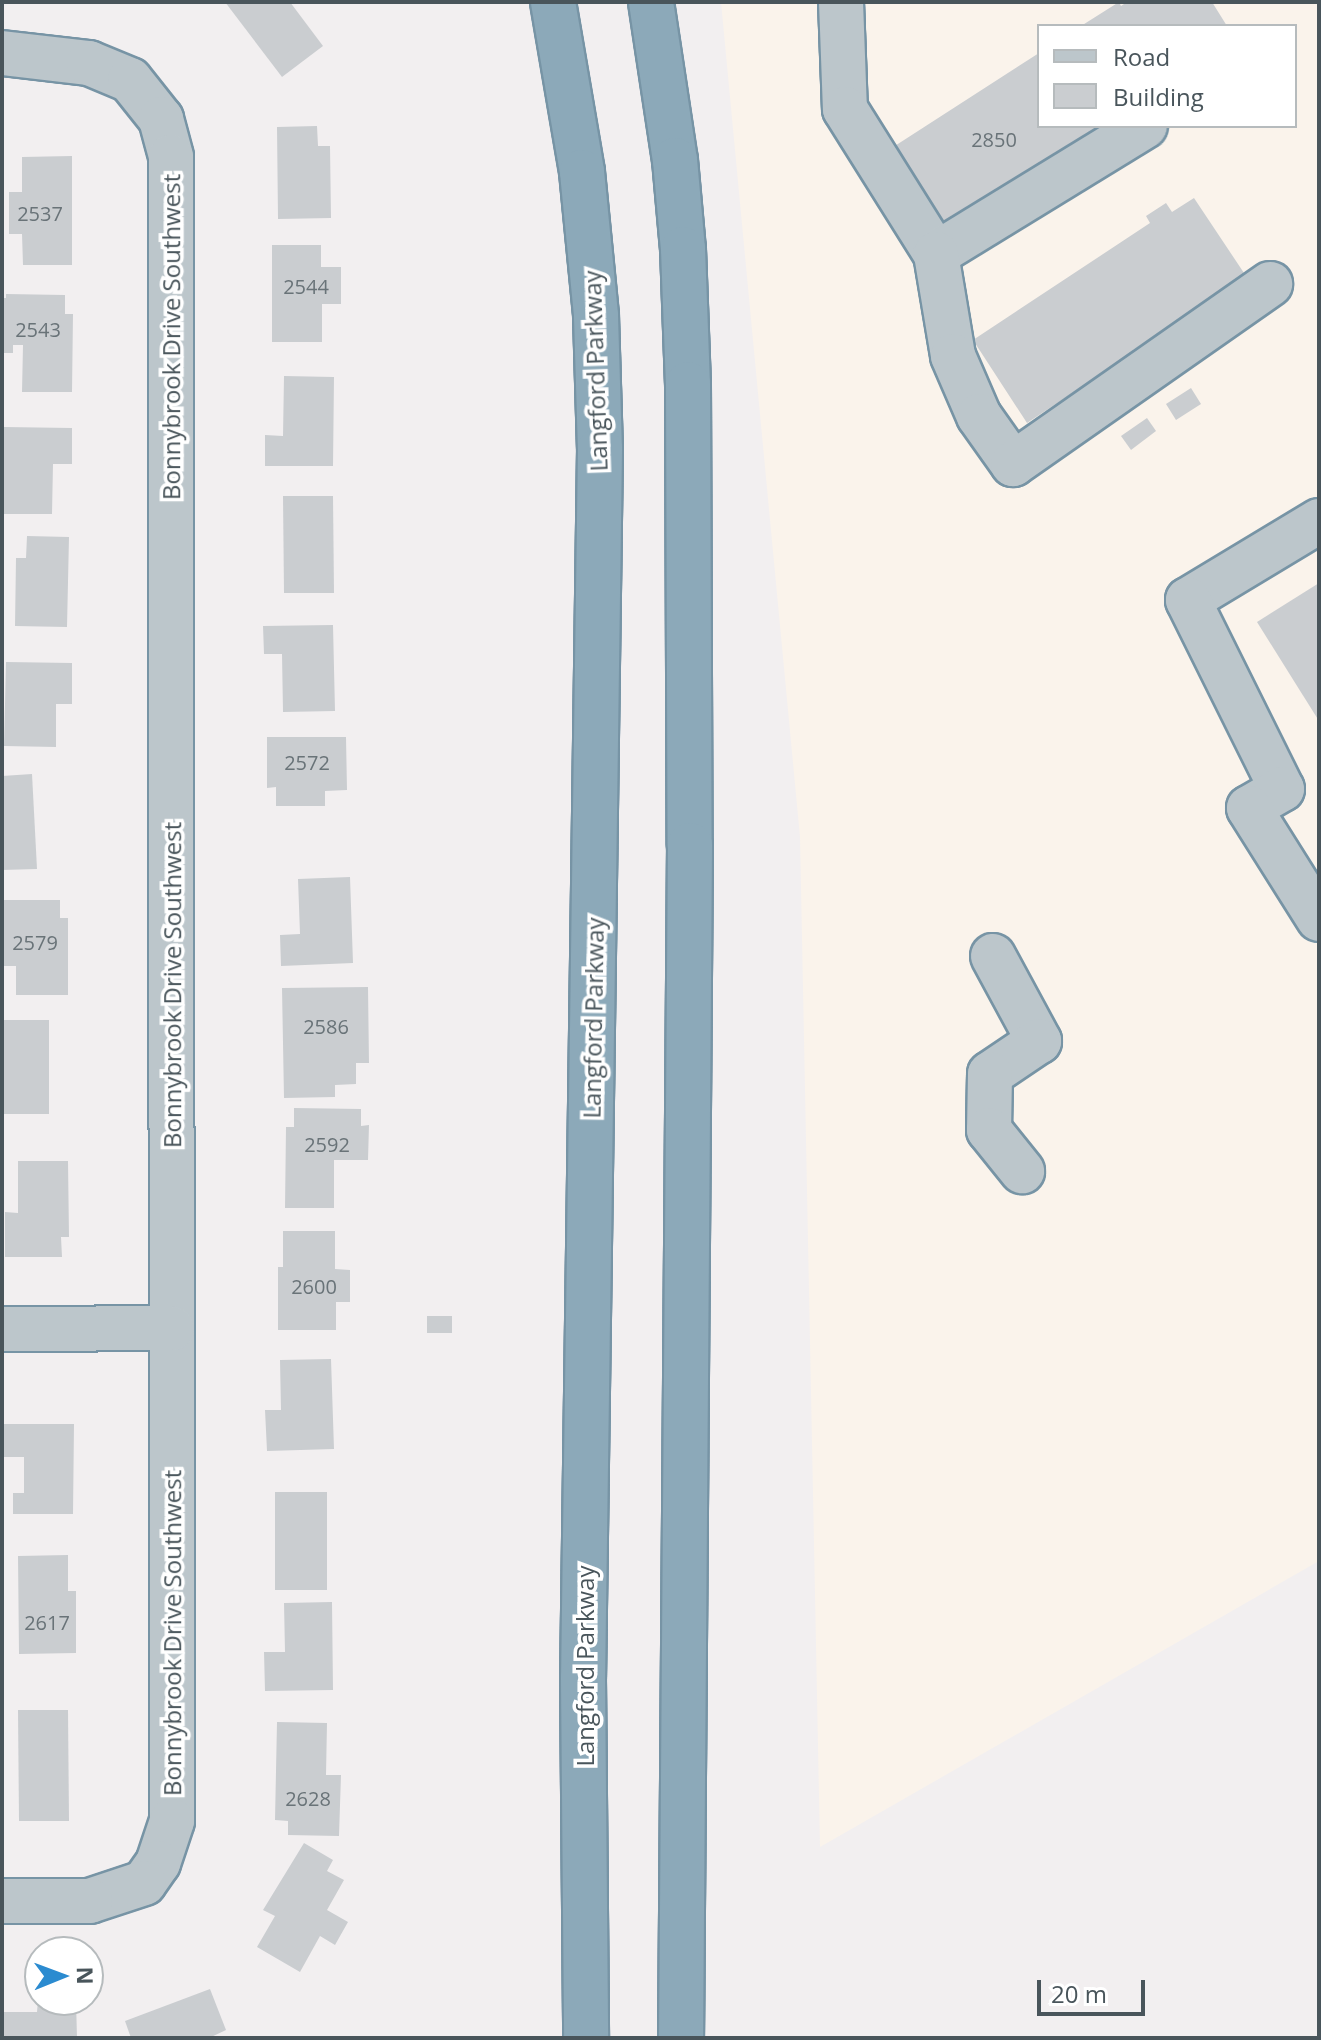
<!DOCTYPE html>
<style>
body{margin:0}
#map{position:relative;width:1321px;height:2040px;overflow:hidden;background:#f2eff0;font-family:"Open Sans",sans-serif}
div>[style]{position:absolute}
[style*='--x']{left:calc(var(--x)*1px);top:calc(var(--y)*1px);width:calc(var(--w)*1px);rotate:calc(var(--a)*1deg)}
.commercial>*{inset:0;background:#faf3eb}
.building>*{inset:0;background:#cacdd0}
.roads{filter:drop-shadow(2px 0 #7794a5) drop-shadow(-2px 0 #7794a5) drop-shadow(0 2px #7794a5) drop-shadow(0 -2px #7794a5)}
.minor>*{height:44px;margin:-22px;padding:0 22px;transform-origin:22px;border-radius:22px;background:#bcc6cb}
.highway>*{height:44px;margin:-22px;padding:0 22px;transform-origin:22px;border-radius:22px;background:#8ca9b9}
span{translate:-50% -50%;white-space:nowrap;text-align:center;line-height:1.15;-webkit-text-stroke:7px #fff;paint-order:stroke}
.number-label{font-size:20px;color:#697378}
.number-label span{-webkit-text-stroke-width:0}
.street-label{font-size:24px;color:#49555b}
.frame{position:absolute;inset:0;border:4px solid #49555b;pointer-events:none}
.legend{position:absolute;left:1037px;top:24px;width:260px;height:104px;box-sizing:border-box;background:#fff;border:2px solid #b6bbbd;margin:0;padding:10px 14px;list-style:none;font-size:24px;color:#49555b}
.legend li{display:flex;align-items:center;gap:16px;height:40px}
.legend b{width:40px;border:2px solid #b6bbbd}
.north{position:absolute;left:24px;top:1936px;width:80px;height:80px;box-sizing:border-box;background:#fff;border:2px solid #b6bbbd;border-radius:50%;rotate:89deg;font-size:22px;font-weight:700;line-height:32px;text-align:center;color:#49555b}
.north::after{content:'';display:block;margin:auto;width:28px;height:36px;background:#2b8bd0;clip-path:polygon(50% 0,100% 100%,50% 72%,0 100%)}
.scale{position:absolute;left:1037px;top:1980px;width:108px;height:36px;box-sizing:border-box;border:4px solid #49555b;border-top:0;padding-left:10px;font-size:24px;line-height:28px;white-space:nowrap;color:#49555b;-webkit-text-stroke:6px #fff;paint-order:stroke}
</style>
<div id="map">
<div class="commercial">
<i style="clip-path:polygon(evenodd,721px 2px,1319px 2px,1319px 1561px,820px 1847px,800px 837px,721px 2px,1039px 26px,1295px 26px,1295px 126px,1039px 126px,1039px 26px)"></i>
</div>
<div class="building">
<i style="clip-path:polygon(225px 2px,290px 2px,323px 46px,282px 77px)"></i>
<i style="clip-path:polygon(1119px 2px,1121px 6px,1127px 2px,1212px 2px,1227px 26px,1081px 26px)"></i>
<i style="clip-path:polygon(1039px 53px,1039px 126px,1100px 126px,939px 230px,887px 151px)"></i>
<i style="clip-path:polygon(317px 126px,318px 146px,330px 146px,331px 218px,278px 219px,277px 127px)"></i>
<i style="clip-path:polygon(72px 156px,72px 265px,23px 265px,22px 234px,9px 234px,9px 192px,22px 192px,22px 157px)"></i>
<i style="clip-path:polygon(1194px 198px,1246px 276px,1133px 350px,1143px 365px,1122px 380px,1113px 366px,1027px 423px,973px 340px,1150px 223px,1146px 216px,1166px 203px,1172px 212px)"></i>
<i style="clip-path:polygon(272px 245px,321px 245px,321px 267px,341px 267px,341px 304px,322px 304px,322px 342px,272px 342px)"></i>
<i style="clip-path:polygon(6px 294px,65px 295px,65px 314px,73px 314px,72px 392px,22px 392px,23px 345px,13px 345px,13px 353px,2px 353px,2px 298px,6px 298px)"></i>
<i style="clip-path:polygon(284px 376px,334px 377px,333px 466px,265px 466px,265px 435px,283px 436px)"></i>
<i style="clip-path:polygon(1191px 388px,1201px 404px,1176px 420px,1166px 404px)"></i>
<i style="clip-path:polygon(1147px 418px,1156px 431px,1131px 450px,1121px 436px)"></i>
<i style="clip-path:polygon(4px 427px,72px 428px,72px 464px,53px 464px,52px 514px,4px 514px)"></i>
<i style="clip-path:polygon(283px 496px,333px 496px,334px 593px,284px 593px)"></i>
<i style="clip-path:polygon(27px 536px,69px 537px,67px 627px,15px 626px,16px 558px,26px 558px)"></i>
<i style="clip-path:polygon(1319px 583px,1319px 721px,1257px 622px)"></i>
<i style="clip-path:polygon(333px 625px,335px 711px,283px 712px,282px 654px,264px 654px,263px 626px)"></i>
<i style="clip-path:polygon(6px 662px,72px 663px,72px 704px,56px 704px,56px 747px,4px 746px)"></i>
<i style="clip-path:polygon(267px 737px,346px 737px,347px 790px,325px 791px,325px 806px,276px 806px,276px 787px,267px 788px)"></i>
<i style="clip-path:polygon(32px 774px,37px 869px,2px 870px,2px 776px)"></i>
<i style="clip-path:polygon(350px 877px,353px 963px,281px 966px,280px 935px,300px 934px,298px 879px)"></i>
<i style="clip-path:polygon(2px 900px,60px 900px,60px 918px,68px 918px,68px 995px,16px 995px,16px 966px,2px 966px)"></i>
<i style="clip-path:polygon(368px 987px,369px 1063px,356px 1063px,356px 1084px,335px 1085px,335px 1097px,284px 1098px,282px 988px)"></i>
<i style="clip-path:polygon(2px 1020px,49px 1020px,49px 1114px,2px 1114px)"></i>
<i style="clip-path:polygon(294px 1108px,361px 1109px,361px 1126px,369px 1125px,368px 1160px,334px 1160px,334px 1208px,285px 1208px,286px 1127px,294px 1127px)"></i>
<i style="clip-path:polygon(18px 1161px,68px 1161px,69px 1237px,61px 1237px,62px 1257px,5px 1257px,5px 1212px,18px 1213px)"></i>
<i style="clip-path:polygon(283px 1231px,335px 1231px,335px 1269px,350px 1270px,350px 1302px,336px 1302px,336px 1330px,278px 1330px,278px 1267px,283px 1267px)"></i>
<i style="clip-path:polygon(427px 1316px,452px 1316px,452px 1333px,427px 1333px)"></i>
<i style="clip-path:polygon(331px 1359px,334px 1449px,267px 1451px,265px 1410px,281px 1410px,280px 1360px)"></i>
<i style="clip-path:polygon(2px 1424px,74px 1424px,73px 1514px,13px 1514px,13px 1493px,24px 1493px,24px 1457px,2px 1457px)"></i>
<i style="clip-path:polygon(275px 1492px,327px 1492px,327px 1590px,275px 1590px)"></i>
<i style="clip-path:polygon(68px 1555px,68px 1591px,76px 1591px,76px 1653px,19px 1654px,18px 1556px)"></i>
<i style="clip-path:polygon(332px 1602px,333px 1690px,265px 1691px,264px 1652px,285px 1652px,284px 1603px)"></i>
<i style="clip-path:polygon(18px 1710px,68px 1710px,69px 1821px,19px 1821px)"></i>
<i style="clip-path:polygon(277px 1722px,327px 1723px,326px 1775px,341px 1775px,339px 1836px,288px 1835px,288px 1821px,275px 1820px)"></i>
<i style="clip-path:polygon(304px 1843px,333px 1860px,327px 1871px,344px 1880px,327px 1910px,348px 1922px,335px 1945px,320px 1936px,300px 1972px,257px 1947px,275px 1916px,263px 1910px)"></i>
<i style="clip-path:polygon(210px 1989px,226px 2030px,209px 2038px,131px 2038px,125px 2021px)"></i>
<i style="clip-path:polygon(38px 2000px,76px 2000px,77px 2038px,2px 2038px,2px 2012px,37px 2012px)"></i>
</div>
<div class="roads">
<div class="minor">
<i style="--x:841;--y:2;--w:107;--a:87.9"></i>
<i style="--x:845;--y:109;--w:171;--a:57.9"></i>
<i style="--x:936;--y:254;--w:245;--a:-31.5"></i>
<i style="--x:2;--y:53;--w:88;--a:6.6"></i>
<i style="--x:89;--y:63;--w:44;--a:22.5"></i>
<i style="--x:130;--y:80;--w:50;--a:51.5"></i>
<i style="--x:161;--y:119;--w:39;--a:75"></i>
<i style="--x:171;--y:157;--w:1664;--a:89.97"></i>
<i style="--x:172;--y:1821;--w:44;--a:108.4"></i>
<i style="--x:158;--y:1863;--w:24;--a:125"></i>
<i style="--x:144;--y:1883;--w:57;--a:161.6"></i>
<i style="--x:90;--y:1901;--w:88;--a:180"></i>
<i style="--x:936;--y:254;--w:103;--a:80.5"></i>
<i style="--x:953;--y:356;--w:65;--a:66.6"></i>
<i style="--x:979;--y:416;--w:59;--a:54.7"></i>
<i style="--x:1013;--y:464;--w:314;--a:-35"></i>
<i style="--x:1319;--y:521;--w:153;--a:148.9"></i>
<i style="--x:1188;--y:600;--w:211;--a:63.6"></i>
<i style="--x:1282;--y:789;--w:38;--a:150"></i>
<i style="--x:1249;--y:808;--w:131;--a:57.8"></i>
<i style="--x:993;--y:956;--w:97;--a:61.6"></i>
<i style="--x:1039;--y:1041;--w:59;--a:146"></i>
<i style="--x:990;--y:1074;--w:56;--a:91"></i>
<i style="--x:989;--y:1130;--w:53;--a:51.2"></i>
<i style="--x:2;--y:1329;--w:170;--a:-0.3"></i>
</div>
<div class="highway">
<i style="--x:553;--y:2;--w:172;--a:80.3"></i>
<i style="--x:582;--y:172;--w:145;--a:84.4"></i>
<i style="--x:596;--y:316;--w:133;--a:88.3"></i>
<i style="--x:600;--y:449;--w:1230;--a:90.79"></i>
<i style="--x:583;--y:1679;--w:359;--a:89.5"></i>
<i style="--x:651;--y:2;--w:160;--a:81.4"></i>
<i style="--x:675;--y:160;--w:89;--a:84.9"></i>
<i style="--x:683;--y:249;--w:135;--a:87.9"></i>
<i style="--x:688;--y:384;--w:461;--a:89.8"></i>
<i style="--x:690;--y:845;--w:1193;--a:90.43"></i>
</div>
</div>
<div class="number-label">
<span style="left:994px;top:139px">2850</span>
<span style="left:40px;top:213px">2537</span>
<span style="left:306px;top:286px">2544</span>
<span style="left:38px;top:329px">2543</span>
<span style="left:307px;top:762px">2572</span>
<span style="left:35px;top:942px">2579</span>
<span style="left:326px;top:1026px">2586</span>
<span style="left:327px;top:1144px">2592</span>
<span style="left:314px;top:1286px">2600</span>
<span style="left:47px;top:1622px">2617</span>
<span style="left:308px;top:1798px">2628</span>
</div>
<div class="street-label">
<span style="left:171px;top:337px;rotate:-90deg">Bonnybrook Drive Southwest</span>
<span style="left:595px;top:371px;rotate:-92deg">Langford Parkway</span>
<span style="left:172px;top:985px;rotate:-90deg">Bonnybrook Drive Southwest</span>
<span style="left:593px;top:1018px;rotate:-89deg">Langford Parkway</span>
<span style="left:172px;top:1633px;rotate:-90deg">Bonnybrook Drive Southwest</span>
<span style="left:585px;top:1666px;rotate:-90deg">Langford Parkway</span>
</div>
<div class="frame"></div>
<ul class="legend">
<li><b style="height:10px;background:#bcc6cb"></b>Road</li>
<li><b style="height:22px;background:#cacdd0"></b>Building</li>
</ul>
<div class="north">N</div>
<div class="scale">20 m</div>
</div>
